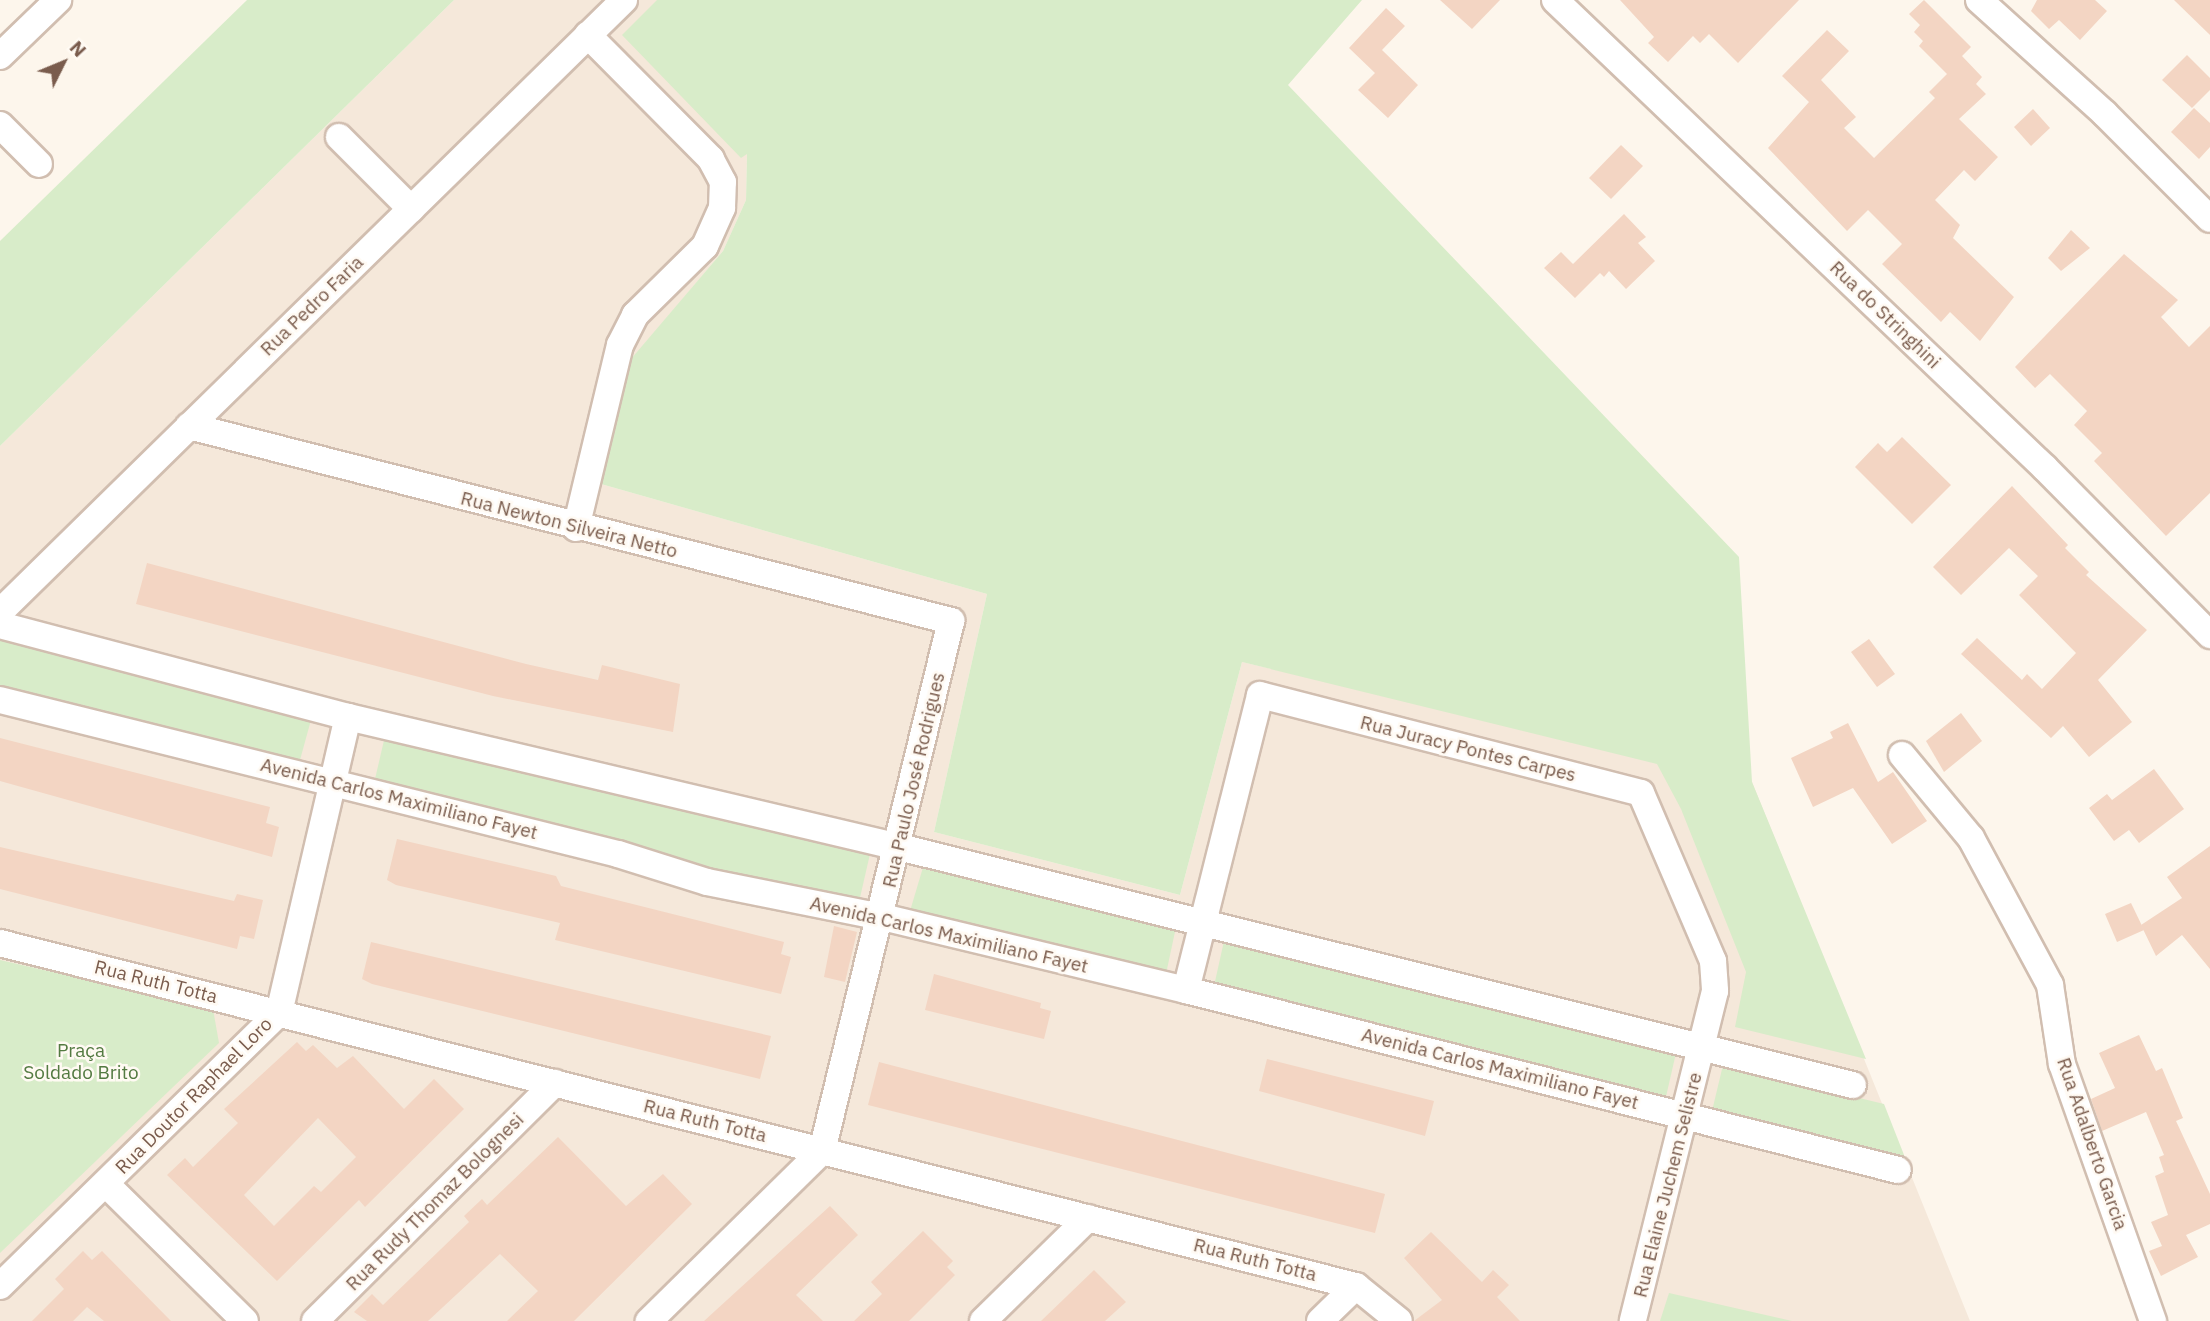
<!DOCTYPE html>
<meta charset="utf-8">
<style>
body{margin:0}
#map{position:relative;width:2210px;height:1321px;overflow:hidden;background:#fdf6ec;font-family:"IBM Plex Sans",sans-serif}
div>[style]{position:absolute}
[style*='--x']{left:calc(var(--x)*1px);top:calc(var(--y)*1px);width:calc(var(--w)*1px);rotate:calc(var(--a)*1deg)}
.residential>*{inset:0;background:#f5e8da}
.green>*{inset:0;background:#d8ecc9}
.building>*{inset:0;background:#f3d5c3}
.roads{filter:drop-shadow(2px 0 #d1beb0) drop-shadow(-2px 0 #d1beb0) drop-shadow(0 2px #d1beb0) drop-shadow(0 -2px #d1beb0)}
.minor>*{height:26px;margin:-13px;padding:0 13px;transform-origin:13px;border-radius:13px;background:#fff}
span{translate:-50% -50%;white-space:nowrap;text-align:center;line-height:1.15;-webkit-text-stroke:5px #fffaf3;paint-order:stroke}
.street-label{font-size:19px;color:#7a5c4d}
.park-label{font-size:19px;color:#537a41}
.north{position:absolute;left:28px;top:28px;width:70px;height:70px;-webkit-text-stroke:5px #fffaf3;paint-order:stroke;rotate:47deg;font-size:19px;font-weight:700;line-height:28px;text-align:center;color:#7a5c4d}
.north::after{content:'';display:block;margin:auto;width:24px;height:32px;background:#7a5c4d;clip-path:polygon(50% 0,100% 100%,50% 72%,0 100%)}
</style>
<div id="map">
<div class="residential">
<i style="clip-path:polygon(454px 0,804px 0,747px 154px,746px 200px,723px 251px,632px 359px,601px 484px,987px 594px,934px 832px,1180px 895px,1242px 662px,1752px 782px,1970px 1321px,0 1321px,0 446px)"></i>
</div>
<div class="green">
<i style="clip-path:polygon(247px 0,454px 0,0 446px,0 241px)"></i>
<i style="clip-path:polygon(657px 0,1362px 0,1288px 85px,1739px 557px,1752px 782px,1866px 1059px,1735px 1027px,1746px 972px,1681px 809px,1657px 764px,1242px 662px,1180px 895px,934px 832px,987px 594px,601px 484px,631px 359px,723px 251px,746px 200px,747px 154px,741px 158px,622px 35px)"></i>
<i style="clip-path:polygon(0 638px,311px 720px,300px 760px,0 685px)"></i>
<i style="clip-path:polygon(385px 736px,699px 807px,870px 854px,859px 902px,713px 873px,375px 779px)"></i>
<i style="clip-path:polygon(924px 864px,1176px 927px,1166px 974px,910px 911px)"></i>
<i style="clip-path:polygon(1224px 941px,1676px 1053px,1665px 1101px,1214px 986px)"></i>
<i style="clip-path:polygon(0 960px,213px 1009px,219px 1043px,0 1253px)"></i>
<i style="clip-path:polygon(1723px 1065px,1884px 1104px,1906px 1160px,1712px 1111px)"></i>
<i style="clip-path:polygon(1669px 1293px,1792px 1321px,1660px 1321px)"></i>
</div>
<div class="building">
<i style="clip-path:polygon(1440px 0,1500px 0,1472px 29px)"></i>
<i style="clip-path:polygon(1620px 0,1799px 0,1738px 63px,1709px 34px,1700px 43px,1693px 36px,1668px 62px,1648px 43px,1654px 37px)"></i>
<i style="clip-path:polygon(1924px 0,1971px 47px,1962px 56px,1982px 77px,1976px 84px,1986px 94px,1959px 119px,1998px 157px,1975px 181px,1964px 170px,1935px 200px,1960px 225px,1953px 238px,2014px 297px,1980px 341px,1950px 312px,1941px 322px,1882px 264px,1902px 244px,1868px 210px,1847px 231px,1768px 148px,1809px 102px,1782px 76px,1827px 30px,1849px 51px,1821px 80px,1856px 117px,1844px 128px,1874px 158px,1935px 98px,1929px 92px,1947px 74px,1919px 46px,1923px 41px,1914px 32px,1920px 25px,1909px 14px)"></i>
<i style="clip-path:polygon(2037px 0,2095px 0,2107px 11px,2080px 40px,2059px 20px,2049px 29px,2031px 11px)"></i>
<i style="clip-path:polygon(2174px 0,2210px 0,2210px 35px)"></i>
<i style="clip-path:polygon(1386px 8px,1405px 26px,1382px 50px,1418px 85px,1388px 118px,1358px 90px,1375px 73px,1349px 48px)"></i>
<i style="clip-path:polygon(2187px 55px,2210px 78px,2210px 90px,2192px 108px,2162px 80px)"></i>
<i style="clip-path:polygon(2194px 108px,2210px 123px,2210px 147px,2199px 159px,2171px 132px)"></i>
<i style="clip-path:polygon(2033px 109px,2050px 128px,2031px 146px,2014px 127px)"></i>
<i style="clip-path:polygon(1621px 145px,1643px 166px,1611px 199px,1589px 178px)"></i>
<i style="clip-path:polygon(1624px 214px,1646px 237px,1638px 243px,1655px 261px,1626px 289px,1609px 271px,1604px 277px,1600px 273px,1575px 298px,1544px 268px,1561px 252px,1573px 264px)"></i>
<i style="clip-path:polygon(2071px 230px,2090px 248px,2061px 271px,2048px 258px)"></i>
<i style="clip-path:polygon(2124px 254px,2178px 300px,2161px 317px,2189px 347px,2210px 326px,2210px 493px,2166px 536px,2094px 461px,2102px 453px,2074px 425px,2087px 411px,2050px 374px,2035px 388px,2015px 367px)"></i>
<i style="clip-path:polygon(1902px 437px,1951px 485px,1912px 524px,1855px 467px,1878px 443px,1887px 452px)"></i>
<i style="clip-path:polygon(2012px 486px,2068px 545px,2065px 548px,2089px 572px,2086px 575px,2147px 630px,2098px 680px,2132px 722px,2089px 757px,2063px 726px,2051px 738px,1961px 654px,1977px 638px,2022px 680px,2027px 674px,2042px 689px,2076px 653px,2019px 595px,2038px 576px,2009px 548px,1961px 595px,1933px 567px)"></i>
<i style="clip-path:polygon(147px 563px,526px 664px,598px 680px,602px 665px,680px 684px,673px 732px,493px 696px,136px 604px)"></i>
<i style="clip-path:polygon(1869px 639px,1895px 674px,1877px 687px,1851px 652px)"></i>
<i style="clip-path:polygon(1961px 713px,1982px 741px,1944px 772px,1926px 741px)"></i>
<i style="clip-path:polygon(1848px 723px,1878px 782px,1893px 772px,1927px 821px,1892px 844px,1853px 788px,1813px 807px,1791px 758px,1833px 738px,1830px 732px)"></i>
<i style="clip-path:polygon(0 738px,270px 807px,266px 823px,279px 827px,272px 857px,0 781px)"></i>
<i style="clip-path:polygon(2154px 769px,2184px 809px,2139px 843px,2129px 830px,2114px 841px,2089px 808px,2107px 794px,2112px 800px)"></i>
<i style="clip-path:polygon(397px 839px,556px 876px,561px 886px,784px 942px,781px 954px,791px 957px,781px 994px,555px 940px,560px 923px,396px 885px,387px 880px)"></i>
<i style="clip-path:polygon(2210px 846px,2210px 969px,2182px 935px,2156px 956px,2141px 925px,2182px 898px,2167px 877px)"></i>
<i style="clip-path:polygon(0 847px,234px 901px,237px 894px,263px 900px,254px 939px,240px 936px,237px 949px,0 889px)"></i>
<i style="clip-path:polygon(2131px 903px,2144px 930px,2117px 942px,2105px 914px)"></i>
<i style="clip-path:polygon(834px 926px,857px 932px,845px 982px,824px 977px)"></i>
<i style="clip-path:polygon(371px 942px,771px 1036px,760px 1079px,372px 984px,362px 979px)"></i>
<i style="clip-path:polygon(934px 974px,1041px 1003px,1040px 1008px,1051px 1011px,1044px 1039px,925px 1010px)"></i>
<i style="clip-path:polygon(2139px 1035px,2156px 1071px,2162px 1068px,2183px 1118px,2176px 1121px,2210px 1194px,2210px 1224px,2186px 1235px,2198px 1257px,2161px 1276px,2149px 1251px,2162px 1246px,2151px 1222px,2168px 1215px,2155px 1176px,2164px 1172px,2159px 1157px,2164px 1155px,2146px 1112px,2102px 1131px,2091px 1099px,2115px 1088px,2099px 1053px)"></i>
<i style="clip-path:polygon(evenodd,297px 1042px,306px 1051px,313px 1045px,337px 1068px,353px 1056px,404px 1109px,434px 1079px,464px 1109px,365px 1207px,359px 1200px,277px 1281px,167px 1175px,185px 1158px,193px 1167px,238px 1123px,224px 1109px,297px 1042px,318px 1118px,356px 1157px,321px 1192px,314px 1186px,274px 1226px,244px 1195px,318px 1118px)"></i>
<i style="clip-path:polygon(1267px 1059px,1434px 1101px,1425px 1136px,1259px 1091px)"></i>
<i style="clip-path:polygon(879px 1062px,1385px 1194px,1375px 1233px,868px 1105px)"></i>
<i style="clip-path:polygon(558px 1137px,626px 1206px,663px 1174px,692px 1204px,574px 1321px,507px 1321px,538px 1291px,500px 1254px,428px 1321px,367px 1321px,354px 1312px,372px 1294px,383px 1305px,469px 1222px,464px 1216px,482px 1199px,487px 1205px)"></i>
<i style="clip-path:polygon(830px 1206px,858px 1235px,796px 1295px,823px 1321px,704px 1321px)"></i>
<i style="clip-path:polygon(923px 1231px,953px 1261px,947px 1267px,955px 1275px,909px 1321px,854px 1321px,882px 1294px,871px 1282px)"></i>
<i style="clip-path:polygon(1431px 1232px,1482px 1282px,1493px 1270px,1509px 1285px,1497px 1297px,1520px 1321px,1414px 1321px,1442px 1300px,1404px 1258px)"></i>
<i style="clip-path:polygon(83px 1251px,92px 1260px,102px 1251px,171px 1321px,104px 1321px,87px 1307px,73px 1321px,32px 1321px,64px 1289px,55px 1279px)"></i>
<i style="clip-path:polygon(1094px 1270px,1126px 1302px,1105px 1321px,1041px 1321px)"></i>
</div>
<div class="roads">
<div class="minor">
<i style="--x:1555;--y:0;--w:678;--a:43.68"></i>
<i style="--x:2045;--y:468;--w:235;--a:45.3"></i>
<i style="--x:1979;--y:0;--w:170;--a:42.1"></i>
<i style="--x:2105;--y:114;--w:148;--a:45"></i>
<i style="--x:0;--y:56;--w:81;--a:-44"></i>
<i style="--x:0;--y:125;--w:55;--a:45"></i>
<i style="--x:339;--y:137;--w:102;--a:45"></i>
<i style="--x:189;--y:426;--w:787;--a:14.35"></i>
<i style="--x:951;--y:621;--w:545;--a:103.68"></i>
<i style="--x:822;--y:1151;--w:243;--a:135.5"></i>
<i style="--x:576;--y:528;--w:188;--a:-76.5"></i>
<i style="--x:620;--y:345;--w:34;--a:-63"></i>
<i style="--x:635;--y:315;--w:98;--a:-44.6"></i>
<i style="--x:705;--y:246;--w:42;--a:-65.9"></i>
<i style="--x:722;--y:208;--w:26;--a:-88"></i>
<i style="--x:723;--y:182;--w:26;--a:-118"></i>
<i style="--x:711;--y:159;--w:175;--a:-134.8"></i>
<i style="--x:0;--y:612;--w:874;--a:-44.44"></i>
<i style="--x:0;--y:625;--w:360;--a:14.8"></i>
<i style="--x:348;--y:717;--w:566;--a:13.28"></i>
<i style="--x:899;--y:847;--w:983;--a:14.01"></i>
<i style="--x:0;--y:700;--w:637;--a:13.99"></i>
<i style="--x:618;--y:854;--w:93;--a:17.5"></i>
<i style="--x:707;--y:882;--w:178;--a:11.3"></i>
<i style="--x:882;--y:917;--w:313;--a:13.5"></i>
<i style="--x:1186;--y:990;--w:734;--a:14.19"></i>
<i style="--x:1902;--y:755;--w:108;--a:50.3"></i>
<i style="--x:1971;--y:838;--w:167;--a:61.7"></i>
<i style="--x:2050;--y:985;--w:80;--a:81.4"></i>
<i style="--x:2062;--y:1064;--w:273;--a:70.5"></i>
<i style="--x:0;--y:943;--w:1399;--a:14.2"></i>
<i style="--x:1356;--y:1286;--w:55;--a:39.1"></i>
<i style="--x:1186;--y:990;--w:304;--a:-75.9"></i>
<i style="--x:1260;--y:695;--w:393;--a:14.4"></i>
<i style="--x:1641;--y:793;--w:183;--a:66.8"></i>
<i style="--x:1713;--y:961;--w:30;--a:86"></i>
<i style="--x:1715;--y:991;--w:340;--a:104"></i>
<i style="--x:106;--y:1184;--w:195;--a:44.6"></i>
<i style="--x:0;--y:1286;--w:390;--a:-44.4"></i>
<i style="--x:279;--y:1013;--w:304;--a:-76.9"></i>
<i style="--x:315;--y:1321;--w:338;--a:-44.8"></i>
<i style="--x:983;--y:1321;--w:147;--a:-44.4"></i>
<i style="--x:1320;--y:1321;--w:50;--a:-44.2"></i>
</div>
</div>
<div class="street-label">
<span style="left:312px;top:306px;rotate:-44deg">Rua Pedro Faria</span>
<span style="left:1885px;top:315px;rotate:44deg">Rua do Stringhini</span>
<span style="left:569px;top:525px;rotate:14deg">Rua Newton Silveira Netto</span>
<span style="left:1468px;top:749px;rotate:14deg">Rua Juracy Pontes Carpes</span>
<span style="left:914px;top:780px;rotate:-77deg">Rua Paulo José Rodrigues</span>
<span style="left:399px;top:799px;rotate:14deg">Avenida Carlos Maximiliano Fayet</span>
<span style="left:949px;top:935px;rotate:13deg">Avenida Carlos Maximiliano Fayet</span>
<span style="left:156px;top:982px;rotate:14deg">Rua Ruth Totta</span>
<span style="left:1500px;top:1069px;rotate:14deg">Avenida Carlos Maximiliano Fayet</span>
<span style="left:194px;top:1096px;rotate:-45deg">Rua Doutor Raphael Loro</span>
<span style="left:705px;top:1121px;rotate:14deg">Rua Ruth Totta</span>
<span style="left:2092px;top:1144px;rotate:71deg">Rua Adalberto Garcia</span>
<span style="left:1668px;top:1185px;rotate:-76deg">Rua Elaine Juchem Selistre</span>
<span style="left:435px;top:1202px;rotate:-45deg">Rua Rudy Thomaz Bolognesi</span>
<span style="left:1255px;top:1260px;rotate:14deg">Rua Ruth Totta</span>
</div>
<div class="park-label">
<span style="left:81px;top:1062px">Praça<br>Soldado Brito</span>
</div>
<div class="north">N</div>
</div>
